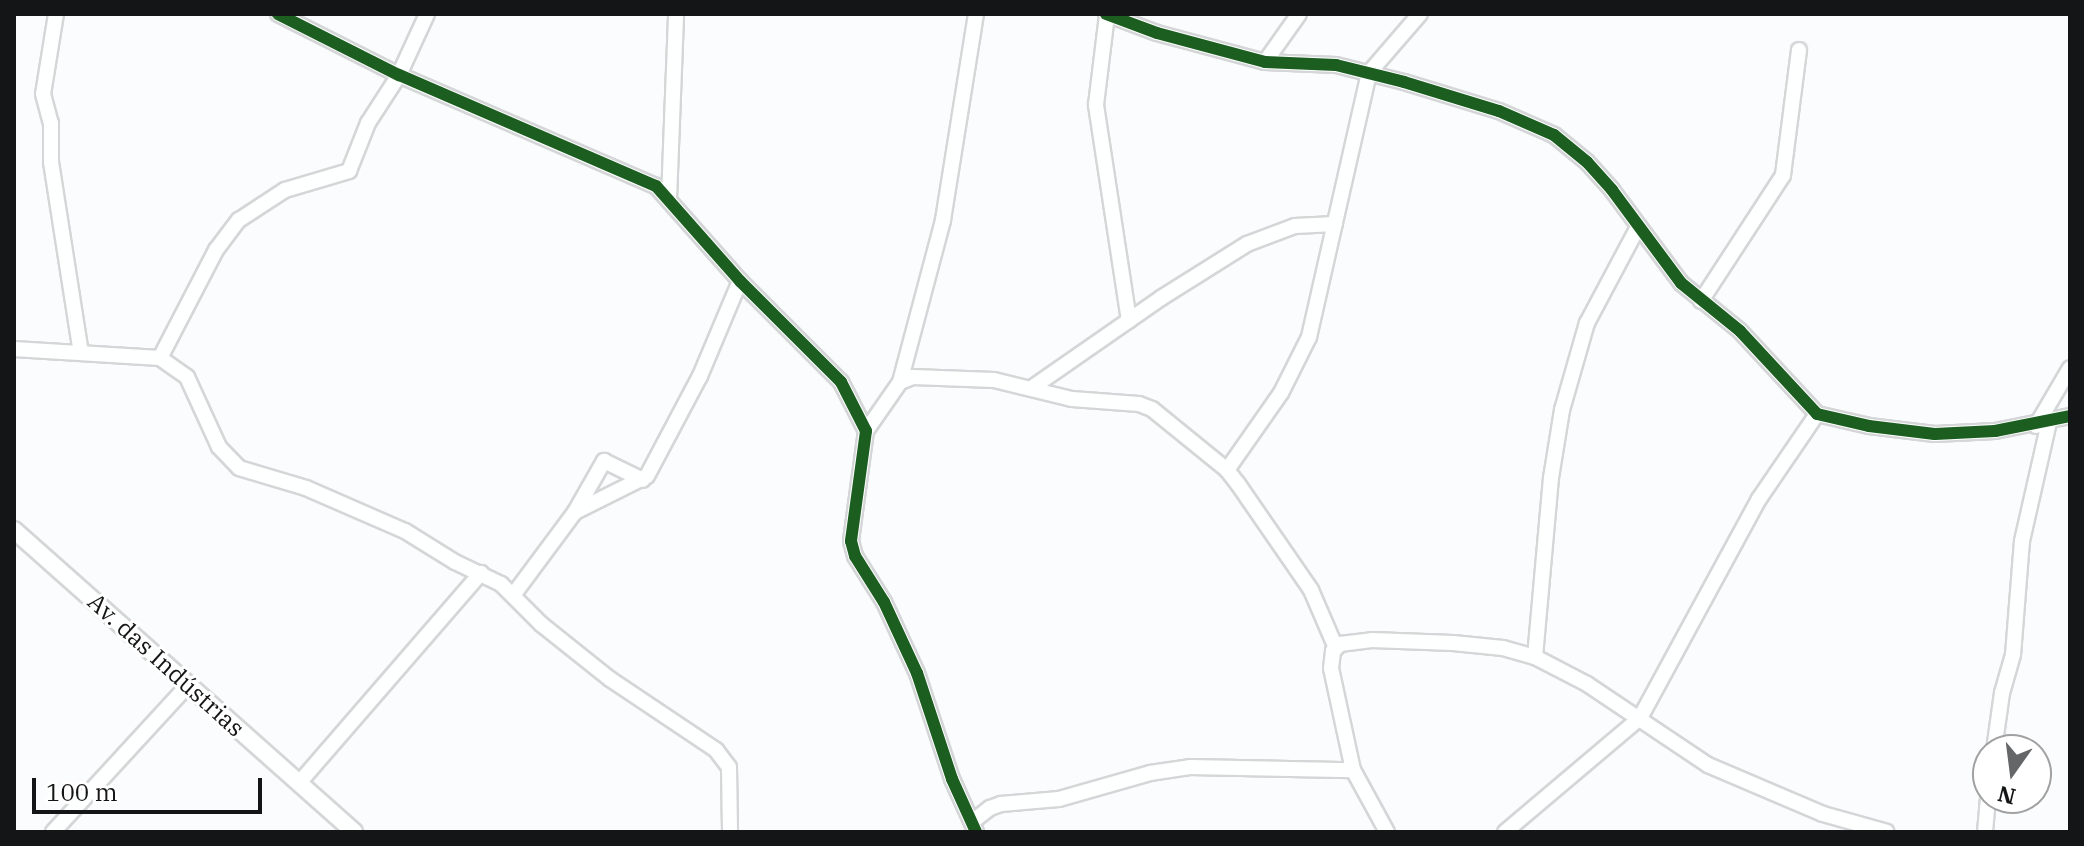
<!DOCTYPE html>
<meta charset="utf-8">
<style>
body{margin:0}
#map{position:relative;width:2084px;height:846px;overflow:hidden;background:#fafcfd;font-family:"IBM Plex Serif",serif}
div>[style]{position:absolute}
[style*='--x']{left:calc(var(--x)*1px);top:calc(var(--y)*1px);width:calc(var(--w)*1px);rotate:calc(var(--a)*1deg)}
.roads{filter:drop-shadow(2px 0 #d5d6d7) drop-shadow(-2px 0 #d5d6d7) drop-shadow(0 2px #d5d6d7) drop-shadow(0 -2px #d5d6d7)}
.minor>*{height:14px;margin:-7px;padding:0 7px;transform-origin:7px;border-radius:7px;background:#feffff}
.tertiary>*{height:16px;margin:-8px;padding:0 8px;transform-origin:8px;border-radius:8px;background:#feffff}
.cycleway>*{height:12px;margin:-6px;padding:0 6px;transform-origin:6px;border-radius:6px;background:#1b5e20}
span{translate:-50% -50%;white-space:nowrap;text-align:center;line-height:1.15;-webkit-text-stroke:6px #fff;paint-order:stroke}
.street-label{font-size:24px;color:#141516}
.frame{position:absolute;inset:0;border:16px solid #141516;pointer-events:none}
.north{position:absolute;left:1972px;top:734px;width:80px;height:80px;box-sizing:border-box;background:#fff;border:2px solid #a1a1a2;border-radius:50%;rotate:194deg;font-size:22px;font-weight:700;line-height:32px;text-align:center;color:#141516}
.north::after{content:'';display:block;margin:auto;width:28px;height:36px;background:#646667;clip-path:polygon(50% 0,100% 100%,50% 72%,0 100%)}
.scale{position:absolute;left:32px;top:778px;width:230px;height:36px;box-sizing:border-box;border:4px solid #141516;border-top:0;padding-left:10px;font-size:24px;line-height:28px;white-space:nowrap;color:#141516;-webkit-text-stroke:6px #fff;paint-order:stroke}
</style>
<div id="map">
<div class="roads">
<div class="minor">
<i style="--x:56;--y:14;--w:81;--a:99.2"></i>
<i style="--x:43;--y:94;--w:30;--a:75"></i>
<i style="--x:51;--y:123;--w:39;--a:90"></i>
<i style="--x:51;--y:162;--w:193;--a:81.1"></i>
<i style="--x:278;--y:14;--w:136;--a:26.8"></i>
<i style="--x:399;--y:75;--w:280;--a:23.4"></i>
<i style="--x:656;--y:186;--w:127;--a:48.5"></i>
<i style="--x:740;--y:281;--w:143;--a:45"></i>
<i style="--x:841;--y:382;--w:55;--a:63"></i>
<i style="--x:866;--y:431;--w:111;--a:97.8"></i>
<i style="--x:851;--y:541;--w:16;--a:75"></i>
<i style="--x:855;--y:556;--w:54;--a:57.8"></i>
<i style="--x:884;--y:602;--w:78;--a:65.1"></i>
<i style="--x:917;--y:673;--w:112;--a:71.7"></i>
<i style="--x:952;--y:779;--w:58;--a:65.6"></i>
<i style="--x:1106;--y:14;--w:54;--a:20.4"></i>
<i style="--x:1157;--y:33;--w:112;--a:15"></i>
<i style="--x:1265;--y:62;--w:71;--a:2.4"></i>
<i style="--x:1336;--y:65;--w:70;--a:14"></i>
<i style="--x:1404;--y:82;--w:99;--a:17"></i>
<i style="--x:1499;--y:111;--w:60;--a:23.6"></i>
<i style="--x:1554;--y:135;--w:43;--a:39.3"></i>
<i style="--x:1587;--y:162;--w:38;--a:48"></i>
<i style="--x:1612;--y:190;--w:116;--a:53.4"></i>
<i style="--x:1681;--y:283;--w:76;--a:39.1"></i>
<i style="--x:1740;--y:331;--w:113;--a:47.1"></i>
<i style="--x:1817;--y:414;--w:53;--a:13"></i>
<i style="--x:1869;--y:426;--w:66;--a:6.9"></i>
<i style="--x:1935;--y:434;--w:60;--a:-2.9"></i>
<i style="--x:1995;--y:431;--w:76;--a:-11.3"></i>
<i style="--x:1107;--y:15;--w:91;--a:97"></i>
<i style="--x:1096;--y:105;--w:218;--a:81.3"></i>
<i style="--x:1265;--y:62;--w:59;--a:-54.7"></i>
<i style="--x:669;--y:199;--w:185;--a:-87.8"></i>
<i style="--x:1701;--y:301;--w:150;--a:-56.9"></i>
<i style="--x:1783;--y:175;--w:126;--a:-82.7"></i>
<i style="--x:14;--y:349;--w:146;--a:3.5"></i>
<i style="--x:160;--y:358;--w:33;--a:35"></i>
<i style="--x:187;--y:377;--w:77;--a:65.4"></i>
<i style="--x:219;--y:447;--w:29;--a:46"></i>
<i style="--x:239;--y:468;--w:70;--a:16.6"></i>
<i style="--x:306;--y:488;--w:108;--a:23.5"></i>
<i style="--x:405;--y:531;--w:59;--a:31.8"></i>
<i style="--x:455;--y:562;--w:51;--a:25.6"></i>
<i style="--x:501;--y:584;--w:57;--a:45"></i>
<i style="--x:541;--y:624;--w:88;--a:38.6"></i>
<i style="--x:610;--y:679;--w:128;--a:33.8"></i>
<i style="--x:716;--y:750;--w:21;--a:53"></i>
<i style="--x:729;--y:767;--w:65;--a:89.1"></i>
<i style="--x:160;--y:358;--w:122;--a:-62.6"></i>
<i style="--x:216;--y:250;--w:38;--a:-53"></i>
<i style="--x:239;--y:220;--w:55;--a:-33.1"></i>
<i style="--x:285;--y:190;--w:67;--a:-16.5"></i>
<i style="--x:349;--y:171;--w:52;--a:-68.4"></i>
<i style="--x:368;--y:123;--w:57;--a:-57.1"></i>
<i style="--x:399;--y:75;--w:67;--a:-65.3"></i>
<i style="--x:900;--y:382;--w:168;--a:-75.1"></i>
<i style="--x:943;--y:220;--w:209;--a:-80.9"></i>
<i style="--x:1033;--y:387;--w:156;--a:-34.8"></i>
<i style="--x:1161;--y:298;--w:102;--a:-32.1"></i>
<i style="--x:1247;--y:244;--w:51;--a:-20.6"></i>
<i style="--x:1295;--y:226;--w:40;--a:-2.9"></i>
<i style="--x:2036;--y:426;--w:67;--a:-59.6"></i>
<i style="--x:866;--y:431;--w:60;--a:-55.2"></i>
<i style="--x:900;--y:382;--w:14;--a:-21"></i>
<i style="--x:913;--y:377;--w:81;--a:2.1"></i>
<i style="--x:994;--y:380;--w:80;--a:13.7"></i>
<i style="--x:1072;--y:399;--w:67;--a:4.3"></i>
<i style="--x:1139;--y:404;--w:14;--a:21"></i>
<i style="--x:1152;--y:409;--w:97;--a:39.1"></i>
<i style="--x:1227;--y:470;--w:18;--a:52"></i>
<i style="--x:1238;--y:484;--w:129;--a:55.4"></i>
<i style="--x:1311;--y:590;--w:63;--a:66.7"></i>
<i style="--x:1227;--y:470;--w:94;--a:-55"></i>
<i style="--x:1281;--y:393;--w:63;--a:-63.4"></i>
<i style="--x:1309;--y:337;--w:271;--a:-77.2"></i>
<i style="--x:1369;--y:73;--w:78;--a:-49.2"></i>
<i style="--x:575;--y:512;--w:80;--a:-26.6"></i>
<i style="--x:647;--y:476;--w:113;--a:-62.1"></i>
<i style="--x:700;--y:376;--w:103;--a:-67.2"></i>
<i style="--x:514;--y:594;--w:102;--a:-53.4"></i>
<i style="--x:575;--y:512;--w:59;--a:-60.4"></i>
<i style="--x:604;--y:461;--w:43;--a:26"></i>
<i style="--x:1535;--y:657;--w:180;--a:-84.9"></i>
<i style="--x:1551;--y:478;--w:69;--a:-80.8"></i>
<i style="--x:1562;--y:410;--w:91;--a:-74"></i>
<i style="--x:1587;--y:323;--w:109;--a:-62"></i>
<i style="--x:1994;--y:750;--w:58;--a:-82"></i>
<i style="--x:2002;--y:693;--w:40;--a:-74"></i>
<i style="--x:2013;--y:655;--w:114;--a:-85.5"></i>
<i style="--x:2022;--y:541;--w:122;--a:-77.2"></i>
<i style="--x:299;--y:783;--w:278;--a:-49.1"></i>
<i style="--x:972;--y:822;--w:23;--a:-38"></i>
<i style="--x:990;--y:808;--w:12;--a:-20"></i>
<i style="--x:1001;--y:804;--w:58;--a:-4.9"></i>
<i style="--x:1059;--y:799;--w:95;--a:-15.9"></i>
<i style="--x:1150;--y:773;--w:40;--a:-8.5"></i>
<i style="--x:1190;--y:767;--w:163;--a:1.1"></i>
<i style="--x:53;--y:832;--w:200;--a:-47.4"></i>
<i style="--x:1387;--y:832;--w:71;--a:-118.7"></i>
<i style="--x:1353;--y:770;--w:104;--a:-102.2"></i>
<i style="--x:1331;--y:668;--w:17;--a:-83"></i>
<i style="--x:1333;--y:651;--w:10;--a:-45"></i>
<i style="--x:1340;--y:644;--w:32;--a:-7"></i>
<i style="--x:1372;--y:640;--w:81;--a:2.1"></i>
<i style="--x:1453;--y:643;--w:50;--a:5.7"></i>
<i style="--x:1503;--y:648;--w:33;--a:16"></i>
<i style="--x:1535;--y:657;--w:59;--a:27.4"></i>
<i style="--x:1587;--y:684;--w:146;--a:33.8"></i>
<i style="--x:1708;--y:765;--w:125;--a:23.1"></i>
<i style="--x:1823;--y:814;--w:66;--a:15.7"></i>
<i style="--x:1505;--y:832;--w:177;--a:-40.2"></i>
<i style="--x:1640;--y:718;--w:249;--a:-61.5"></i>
<i style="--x:1759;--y:499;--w:103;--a:-55.7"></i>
<i style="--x:1985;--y:832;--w:34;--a:-85"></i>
</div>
<div class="tertiary">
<i style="--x:14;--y:530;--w:455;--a:41.6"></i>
</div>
</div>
<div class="cycleway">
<i style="--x:278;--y:14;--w:136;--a:26.8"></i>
<i style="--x:399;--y:75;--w:280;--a:23.4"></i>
<i style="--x:656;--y:186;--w:127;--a:48.5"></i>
<i style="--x:740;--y:281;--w:143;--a:45"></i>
<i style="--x:841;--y:382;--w:55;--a:63"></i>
<i style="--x:866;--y:431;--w:111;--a:97.8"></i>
<i style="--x:851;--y:541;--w:16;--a:75"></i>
<i style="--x:855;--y:556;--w:54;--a:57.8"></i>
<i style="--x:884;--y:602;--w:78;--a:65.1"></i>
<i style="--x:917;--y:673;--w:112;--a:71.7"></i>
<i style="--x:952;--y:779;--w:58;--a:65.6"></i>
<i style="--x:1106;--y:14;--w:54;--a:20.4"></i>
<i style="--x:1157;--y:33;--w:112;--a:15"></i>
<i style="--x:1265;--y:62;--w:71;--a:2.4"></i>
<i style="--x:1336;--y:65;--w:70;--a:14"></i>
<i style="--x:1404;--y:82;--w:99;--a:17"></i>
<i style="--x:1499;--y:111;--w:60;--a:23.6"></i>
<i style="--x:1554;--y:135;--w:43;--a:39.3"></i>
<i style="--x:1587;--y:162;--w:38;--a:48"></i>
<i style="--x:1612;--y:190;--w:116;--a:53.4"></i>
<i style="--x:1681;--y:283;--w:76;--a:39.1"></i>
<i style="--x:1740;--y:331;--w:113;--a:47.1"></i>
<i style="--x:1817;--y:414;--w:53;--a:13"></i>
<i style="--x:1869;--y:426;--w:66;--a:6.9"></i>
<i style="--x:1935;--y:434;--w:60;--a:-2.9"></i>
<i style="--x:1995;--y:431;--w:76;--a:-11.3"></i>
</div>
<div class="street-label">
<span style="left:166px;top:665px;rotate:42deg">Av. das Indústrias</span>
</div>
<div class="frame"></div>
<div class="north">N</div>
<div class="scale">100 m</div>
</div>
